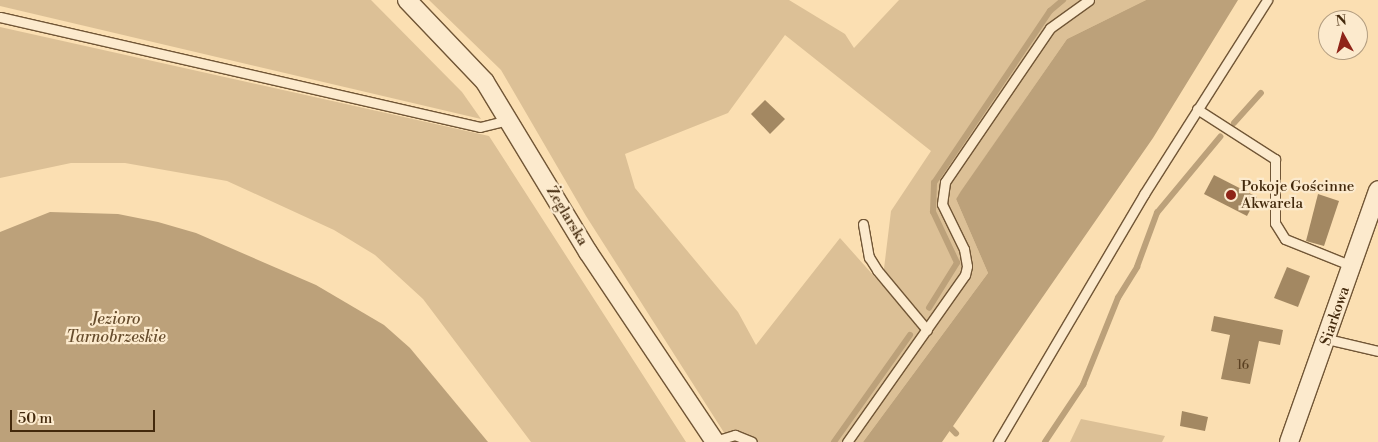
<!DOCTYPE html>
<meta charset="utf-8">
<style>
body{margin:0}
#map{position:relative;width:1378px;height:442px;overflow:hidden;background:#fbdfb2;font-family:"Libre Bodoni",serif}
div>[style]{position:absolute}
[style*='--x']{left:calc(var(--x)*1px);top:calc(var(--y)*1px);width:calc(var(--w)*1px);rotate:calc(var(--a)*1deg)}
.green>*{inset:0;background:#dcc096}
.water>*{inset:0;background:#bca17a}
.stream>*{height:5.5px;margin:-2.75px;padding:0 2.75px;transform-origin:2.75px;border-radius:2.75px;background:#bca17a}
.building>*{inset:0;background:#a38862}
.roads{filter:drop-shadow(1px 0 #715636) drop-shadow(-1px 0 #715636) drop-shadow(0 1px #715636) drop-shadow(0 -1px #715636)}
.service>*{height:9px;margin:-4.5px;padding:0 4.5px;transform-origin:4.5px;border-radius:4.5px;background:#fceacd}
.minor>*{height:18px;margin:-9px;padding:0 9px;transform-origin:9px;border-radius:9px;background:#fceacd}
.dots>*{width:14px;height:14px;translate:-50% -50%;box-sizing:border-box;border:2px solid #fceacd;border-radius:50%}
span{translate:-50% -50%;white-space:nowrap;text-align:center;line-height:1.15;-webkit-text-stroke:4.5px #fceacd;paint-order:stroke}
.number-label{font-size:12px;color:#5b4122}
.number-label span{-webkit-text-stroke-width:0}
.poi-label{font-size:15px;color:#43290c}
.left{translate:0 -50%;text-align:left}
.street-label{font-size:15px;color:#43290c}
.water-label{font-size:16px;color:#674d2d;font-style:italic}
.north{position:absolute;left:1318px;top:10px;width:50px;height:50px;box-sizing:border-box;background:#fceacd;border:1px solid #b29d80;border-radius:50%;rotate:353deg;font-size:14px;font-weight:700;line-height:20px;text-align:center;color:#43290c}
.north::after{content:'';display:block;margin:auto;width:18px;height:22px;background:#8f2418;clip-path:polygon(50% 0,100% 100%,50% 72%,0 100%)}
.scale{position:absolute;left:10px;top:410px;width:145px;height:22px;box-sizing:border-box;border:2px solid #43290c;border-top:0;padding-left:6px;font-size:15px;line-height:18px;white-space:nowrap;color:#43290c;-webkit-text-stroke:4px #fceacd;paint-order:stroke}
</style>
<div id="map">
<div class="green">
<i style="clip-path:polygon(0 0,371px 0,462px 92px,481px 119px,0 6px)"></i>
<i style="clip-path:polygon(evenodd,429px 0,789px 0,845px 34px,854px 48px,899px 0,1146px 0,1067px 39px,956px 199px,988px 273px,863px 442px,730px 442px,586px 216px,501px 70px,429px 0,785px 35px,931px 151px,891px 211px,882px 285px,840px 238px,756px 345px,738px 312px,635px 188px,625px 154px,728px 113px,785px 35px)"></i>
<i style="clip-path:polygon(0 27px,489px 136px,686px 442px,531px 442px,423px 299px,375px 255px,334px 230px,227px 181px,125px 163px,71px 163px,0 178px)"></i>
<i style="clip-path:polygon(1081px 419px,1165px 436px,1162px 442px,1070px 442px)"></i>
</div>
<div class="water">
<i style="clip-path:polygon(1146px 0,1238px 0,1153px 138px,942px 442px,863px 442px,988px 273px,956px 199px,961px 191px,1067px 39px)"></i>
<i style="clip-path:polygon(50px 212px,118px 214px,158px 222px,196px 233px,316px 285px,384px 325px,410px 348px,488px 442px,0 442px,0 232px)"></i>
</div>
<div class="stream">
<i style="--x:1234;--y:123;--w:40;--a:-48"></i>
<i style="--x:929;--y:308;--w:53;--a:-58.1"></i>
<i style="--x:957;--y:263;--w:56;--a:-115.2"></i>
<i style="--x:933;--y:212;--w:29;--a:-88"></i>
<i style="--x:934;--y:183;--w:207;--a:-56"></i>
<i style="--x:1050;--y:11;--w:17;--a:-40"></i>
<i style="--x:952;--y:429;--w:6;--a:45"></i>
<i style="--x:834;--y:442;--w:131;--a:-54.6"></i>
<i style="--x:1045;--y:442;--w:69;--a:-56.3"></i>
<i style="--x:1083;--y:385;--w:94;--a:-68.1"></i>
<i style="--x:1118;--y:298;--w:36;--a:-58"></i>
<i style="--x:1137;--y:267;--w:58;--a:-69.7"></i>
<i style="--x:1157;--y:213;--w:99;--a:-50.3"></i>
</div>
<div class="building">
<i style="clip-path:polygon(765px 100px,785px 119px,770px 134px,751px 114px)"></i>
<i style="clip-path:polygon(1214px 175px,1257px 197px,1247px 216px,1204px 194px)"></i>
<i style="clip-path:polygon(1318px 194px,1339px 201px,1324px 246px,1306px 241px)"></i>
<i style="clip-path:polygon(1287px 267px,1310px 276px,1298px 307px,1274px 298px)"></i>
<i style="clip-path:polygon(1214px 316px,1283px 330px,1280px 345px,1259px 341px,1250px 384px,1221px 379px,1230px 335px,1211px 331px)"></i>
<i style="clip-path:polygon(1182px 411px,1208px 417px,1205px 431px,1180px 426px)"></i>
</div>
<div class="roads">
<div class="service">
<i style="--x:0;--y:17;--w:492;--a:12.9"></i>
<i style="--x:480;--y:127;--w:30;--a:-14"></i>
<i style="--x:1197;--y:109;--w:93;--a:32.7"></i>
<i style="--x:1275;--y:159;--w:64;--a:90"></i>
<i style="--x:1275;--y:223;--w:19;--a:58"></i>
<i style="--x:1285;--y:239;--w:72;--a:21.9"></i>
<i style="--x:863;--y:224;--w:34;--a:80"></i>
<i style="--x:869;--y:257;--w:15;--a:58"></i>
<i style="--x:877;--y:270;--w:78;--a:50.2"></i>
<i style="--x:1327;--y:339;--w:52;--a:13.2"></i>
<i style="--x:715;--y:441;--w:21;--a:-17"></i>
<i style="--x:735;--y:435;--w:18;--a:22"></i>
<i style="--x:847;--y:442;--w:204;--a:-54.8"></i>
<i style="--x:965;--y:275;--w:9;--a:-77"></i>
<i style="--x:967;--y:266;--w:17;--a:-100"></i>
<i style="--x:964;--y:249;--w:50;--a:-116.1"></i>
<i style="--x:942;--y:204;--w:22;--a:-82"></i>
<i style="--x:945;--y:182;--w:186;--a:-55.7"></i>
<i style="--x:1050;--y:28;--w:48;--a:-35.7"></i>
<i style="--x:998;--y:442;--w:288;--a:-59.5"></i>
<i style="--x:1144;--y:194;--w:230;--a:-57.6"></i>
</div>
<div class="minor">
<i style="--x:407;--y:0;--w:113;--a:46.4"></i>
<i style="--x:485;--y:82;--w:199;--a:58.8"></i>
<i style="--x:588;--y:252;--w:229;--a:56.2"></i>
<i style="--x:1289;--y:442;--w:267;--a:-70.5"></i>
</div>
</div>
<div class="dots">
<i style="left:1231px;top:195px;background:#8f2418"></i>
</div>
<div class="number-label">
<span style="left:1243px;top:366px">16</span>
</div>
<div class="poi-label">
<span class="left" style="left:1241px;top:195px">Pokoje Gościnne<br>Akwarela</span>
</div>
<div class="street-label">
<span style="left:567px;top:216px;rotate:59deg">Żeglarska</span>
<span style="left:1335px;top:316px;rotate:-71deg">Siarkowa</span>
</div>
<div class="water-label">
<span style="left:116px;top:328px">Jezioro<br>Tarnobrzeskie</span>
</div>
<div class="north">N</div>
<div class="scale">50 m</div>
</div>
